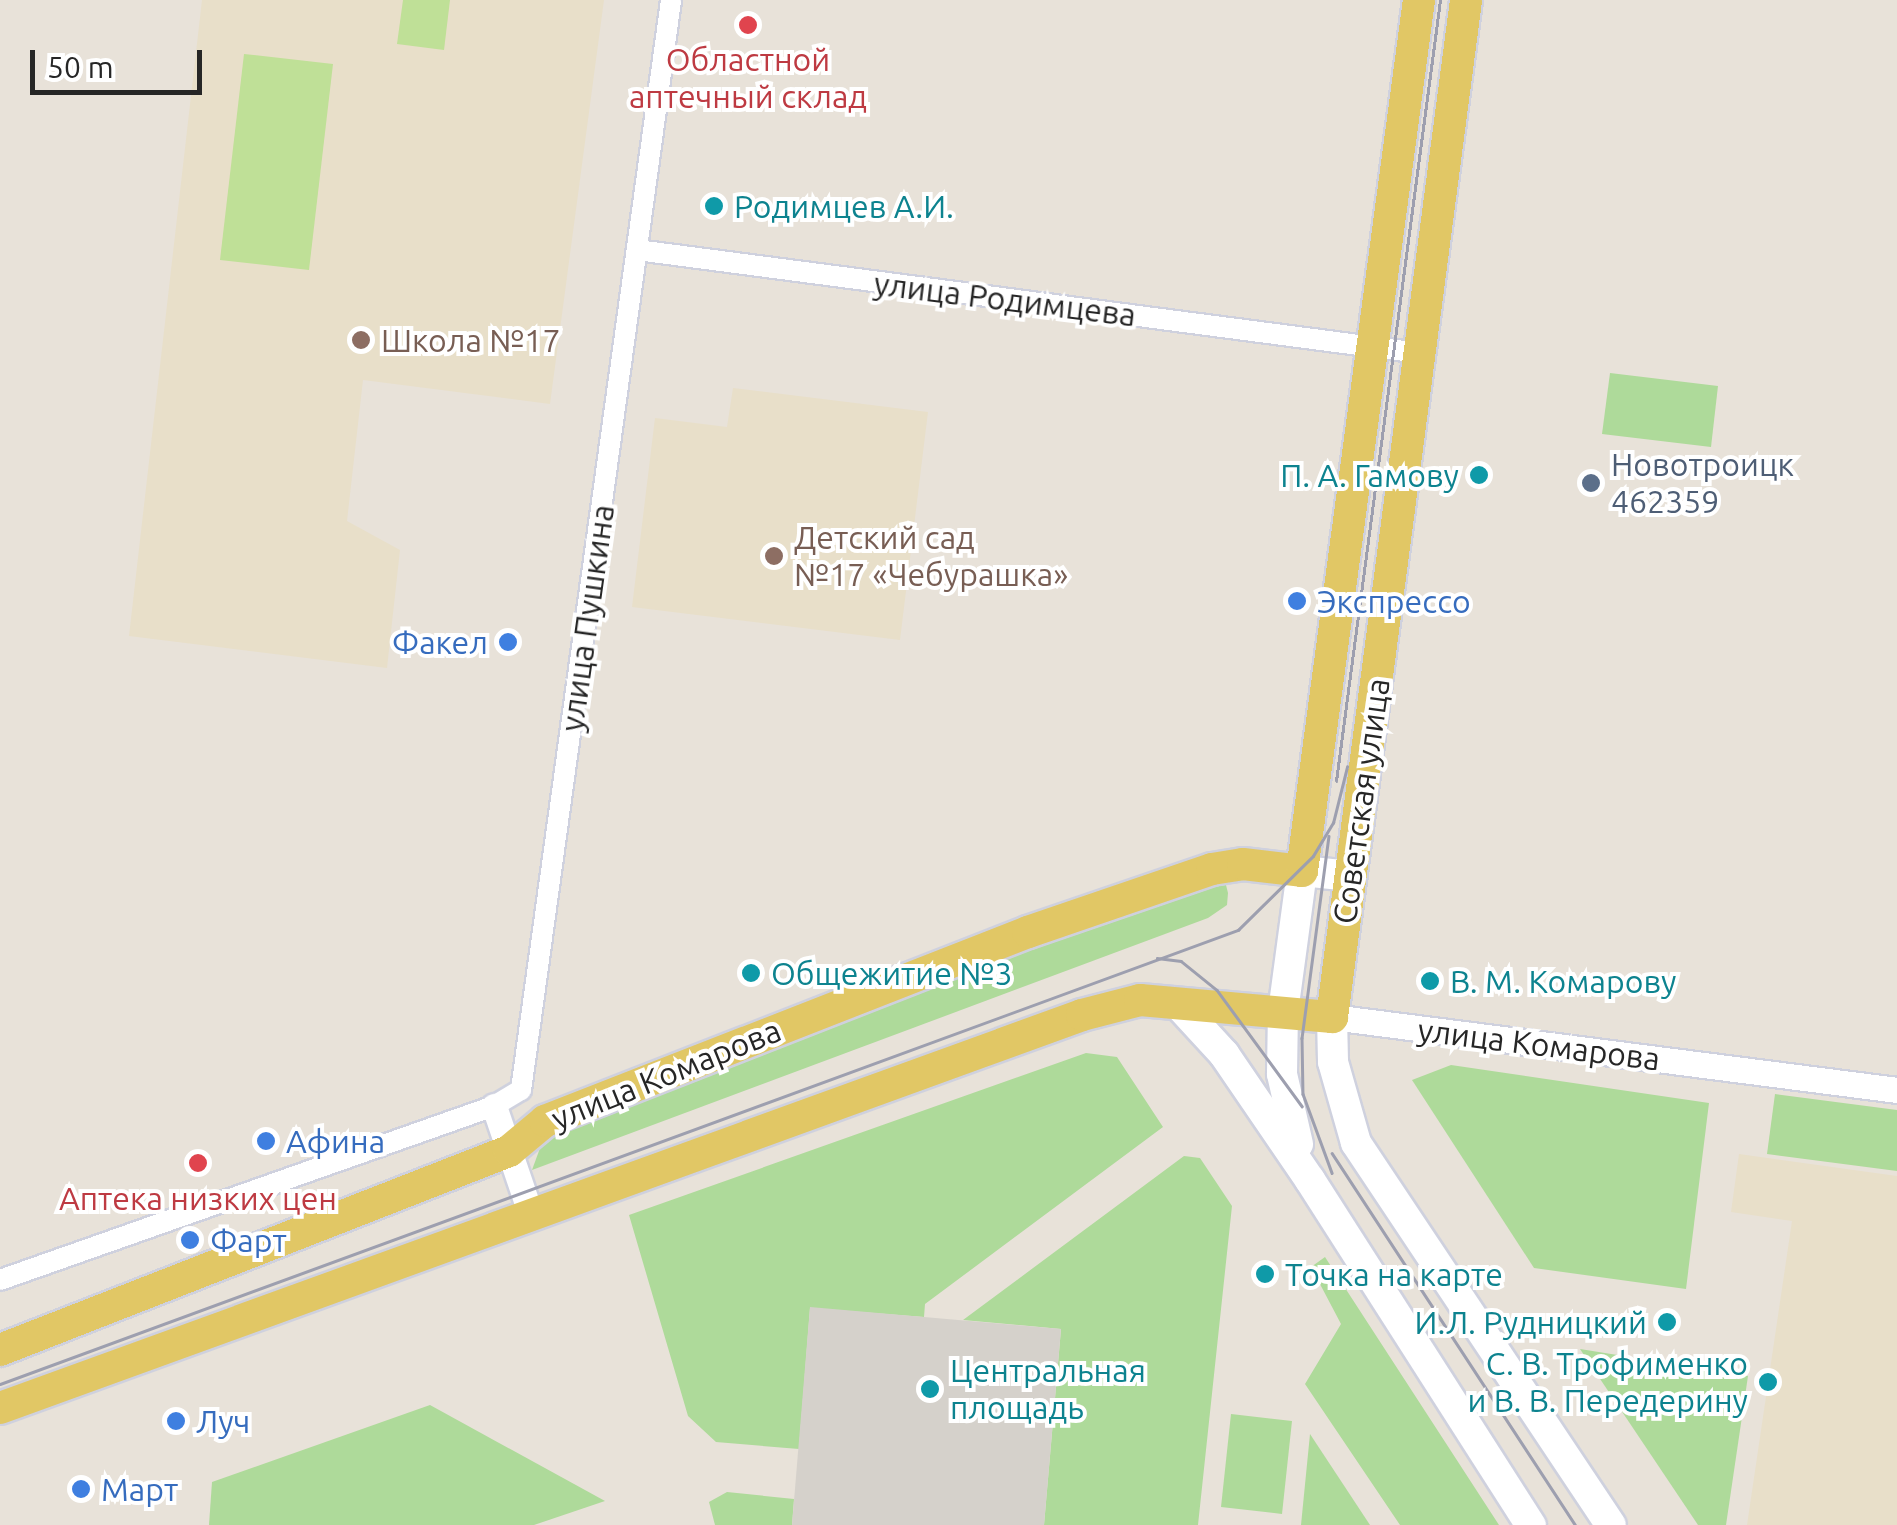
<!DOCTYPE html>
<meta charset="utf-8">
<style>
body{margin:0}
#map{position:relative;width:1897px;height:1525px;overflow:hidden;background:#e8e2d9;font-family:Ubuntu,sans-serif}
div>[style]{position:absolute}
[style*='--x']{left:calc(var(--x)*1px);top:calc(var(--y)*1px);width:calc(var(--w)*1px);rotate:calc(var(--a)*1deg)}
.education>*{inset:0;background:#e8dfc9}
.green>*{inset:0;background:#aeda9a}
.pitch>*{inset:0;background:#bfe097}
.plaza>*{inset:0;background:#d5d1cb}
.roads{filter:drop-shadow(2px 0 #cfd1de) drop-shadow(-2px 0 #cfd1de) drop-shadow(0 2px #cfd1de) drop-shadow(0 -2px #cfd1de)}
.minor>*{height:20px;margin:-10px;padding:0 10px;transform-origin:10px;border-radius:10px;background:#fff}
.tertiary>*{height:25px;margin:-12.5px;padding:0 12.5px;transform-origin:12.5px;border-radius:12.5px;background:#fff}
.secondary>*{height:30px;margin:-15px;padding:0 15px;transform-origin:15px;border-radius:15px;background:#fff}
.primary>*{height:32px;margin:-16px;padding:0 16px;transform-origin:16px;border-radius:16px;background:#e1c765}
.tram>*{height:2.5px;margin:-1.25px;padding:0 1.25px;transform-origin:1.25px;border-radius:1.25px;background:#9d9faf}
.dots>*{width:28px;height:28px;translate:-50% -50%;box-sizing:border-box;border:5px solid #fff;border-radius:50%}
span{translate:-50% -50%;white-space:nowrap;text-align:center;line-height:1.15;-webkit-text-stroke:8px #fff;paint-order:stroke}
.health-label{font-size:32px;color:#be3a42}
.culture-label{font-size:32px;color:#0d838f}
.left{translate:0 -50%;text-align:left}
.right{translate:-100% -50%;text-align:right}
.street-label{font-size:32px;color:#262626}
.education-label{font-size:32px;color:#785e54}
.service-label{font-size:32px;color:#4e5e75}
.shop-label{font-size:32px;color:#366cbe}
.scale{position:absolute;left:30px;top:50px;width:172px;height:45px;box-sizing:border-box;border:5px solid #262626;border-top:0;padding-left:12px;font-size:30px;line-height:35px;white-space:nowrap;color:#262626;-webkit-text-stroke:8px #fff;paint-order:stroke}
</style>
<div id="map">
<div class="education">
<i style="clip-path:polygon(202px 0,604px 0,550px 404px,363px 380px,347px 521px,400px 550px,387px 668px,129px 636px)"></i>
<i style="clip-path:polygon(733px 388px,928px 412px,900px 640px,632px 607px,655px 418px,727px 427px)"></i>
<i style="clip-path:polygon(1739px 1154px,1897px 1176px,1897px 1525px,1747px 1525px,1792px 1221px,1731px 1212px)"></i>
</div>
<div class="green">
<i style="clip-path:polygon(1610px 373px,1718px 386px,1711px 447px,1602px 434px)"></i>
<i style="clip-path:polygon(1212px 877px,1225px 881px,1228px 893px,1227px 905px,1208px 918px,532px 1170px,547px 1129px)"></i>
<i style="clip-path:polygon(1086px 1053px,1117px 1057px,1163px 1127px,925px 1304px,924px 1317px,810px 1308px,799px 1449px,716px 1442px,688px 1416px,629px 1215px)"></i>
<i style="clip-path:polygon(1451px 1065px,1709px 1103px,1686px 1289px,1534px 1268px,1412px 1080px)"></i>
<i style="clip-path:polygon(1775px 1094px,1897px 1110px,1897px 1171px,1767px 1154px)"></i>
<i style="clip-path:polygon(1184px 1156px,1200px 1158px,1232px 1206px,1198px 1525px,1044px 1525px,1061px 1329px,963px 1320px)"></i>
<i style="clip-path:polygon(1325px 1257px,1499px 1525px,1400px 1525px,1305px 1384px,1341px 1324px,1311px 1267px)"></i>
<i style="clip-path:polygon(1580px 1349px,1748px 1376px,1726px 1525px,1698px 1525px)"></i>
<i style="clip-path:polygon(430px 1405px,605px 1501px,534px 1525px,209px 1525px,212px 1482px)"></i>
<i style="clip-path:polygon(1231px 1414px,1292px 1421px,1282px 1514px,1221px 1507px)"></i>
<i style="clip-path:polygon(1310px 1434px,1370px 1525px,1301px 1525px)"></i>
<i style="clip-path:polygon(727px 1492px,794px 1499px,792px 1525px,715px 1525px,709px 1502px)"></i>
</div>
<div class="pitch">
<i style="clip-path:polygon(403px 0,450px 0,444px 50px,397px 44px)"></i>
<i style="clip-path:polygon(244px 54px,333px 64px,309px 270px,220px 260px)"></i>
</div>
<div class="plaza">
<i style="clip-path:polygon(810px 1307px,1061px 1329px,1044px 1525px,792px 1525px)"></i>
</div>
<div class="roads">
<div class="minor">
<i style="--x:637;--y:250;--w:789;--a:7.5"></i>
<i style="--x:0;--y:1280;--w:524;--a:-19.4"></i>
<i style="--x:494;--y:1106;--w:31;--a:-31"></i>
<i style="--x:521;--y:1090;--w:1100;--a:-82.16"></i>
</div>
<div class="tertiary">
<i style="--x:1332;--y:1017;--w:570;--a:7.36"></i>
<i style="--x:494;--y:1106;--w:115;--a:71.3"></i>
</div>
<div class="secondary">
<i style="--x:1179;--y:1005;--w:67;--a:47.4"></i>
<i style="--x:1224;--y:1054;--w:153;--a:55.7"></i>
<i style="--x:1310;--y:1180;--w:410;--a:57.4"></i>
<i style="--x:1332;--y:1017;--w:45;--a:88.7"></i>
<i style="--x:1333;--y:1062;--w:84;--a:74.1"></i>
<i style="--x:1356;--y:1143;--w:459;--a:56.3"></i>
<i style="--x:1298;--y:1144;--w:72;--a:-102.9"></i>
<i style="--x:1282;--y:1074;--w:62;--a:-89.1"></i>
<i style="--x:1283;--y:1012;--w:142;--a:-82.3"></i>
<i style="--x:1302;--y:871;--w:49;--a:5.8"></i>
</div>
<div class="primary">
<i style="--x:0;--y:1350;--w:547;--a:-21.35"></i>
<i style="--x:509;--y:1151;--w:47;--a:-39.8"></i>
<i style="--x:545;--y:1121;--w:519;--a:-21.37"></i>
<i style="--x:1028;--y:932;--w:194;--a:-18.9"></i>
<i style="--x:1212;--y:869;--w:31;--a:-9"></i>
<i style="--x:1243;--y:864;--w:59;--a:6.8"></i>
<i style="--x:1302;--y:871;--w:879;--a:-82.35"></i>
<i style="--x:0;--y:1408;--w:1151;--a:-19.96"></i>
<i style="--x:1082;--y:1015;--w:60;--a:-14.5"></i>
<i style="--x:1140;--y:1000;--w:193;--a:5.1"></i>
<i style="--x:1332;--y:1017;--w:1026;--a:-82.49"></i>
</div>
</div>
<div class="tram">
<i style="--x:1336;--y:781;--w:788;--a:-82.41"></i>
<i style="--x:1329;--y:836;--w:204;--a:97.6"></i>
<i style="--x:1302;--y:1038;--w:56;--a:89"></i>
<i style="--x:1303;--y:1094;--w:84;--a:69.8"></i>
<i style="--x:1157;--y:958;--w:24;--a:7"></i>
<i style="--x:1181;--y:961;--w:46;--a:38.9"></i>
<i style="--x:1217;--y:990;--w:144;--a:53.8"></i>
<i style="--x:1332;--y:1153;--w:444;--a:56.8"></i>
<i style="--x:0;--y:1384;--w:1319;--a:-20.14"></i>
<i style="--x:1238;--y:930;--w:105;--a:-44.6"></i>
<i style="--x:1313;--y:856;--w:39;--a:-59"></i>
<i style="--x:1333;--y:823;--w:58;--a:-76"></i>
</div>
<div class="dots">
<i style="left:748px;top:25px;background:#e0444e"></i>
<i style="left:714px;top:206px;background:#0f9aa8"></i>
<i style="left:361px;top:340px;background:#8d6e63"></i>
<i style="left:1479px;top:475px;background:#0f9aa8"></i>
<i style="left:1591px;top:483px;background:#5c6f8a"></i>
<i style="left:774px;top:556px;background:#8d6e63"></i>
<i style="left:1297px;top:601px;background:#3f7fe0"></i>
<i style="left:508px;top:642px;background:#3f7fe0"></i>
<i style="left:751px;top:973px;background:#0f9aa8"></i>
<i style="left:1430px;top:981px;background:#0f9aa8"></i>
<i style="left:266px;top:1141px;background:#3f7fe0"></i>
<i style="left:198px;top:1163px;background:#e0444e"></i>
<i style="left:190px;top:1240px;background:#3f7fe0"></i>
<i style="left:1265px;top:1274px;background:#0f9aa8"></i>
<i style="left:1667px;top:1322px;background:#0f9aa8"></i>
<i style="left:1768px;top:1382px;background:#0f9aa8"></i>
<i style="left:930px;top:1389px;background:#0f9aa8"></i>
<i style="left:176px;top:1421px;background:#3f7fe0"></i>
<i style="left:81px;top:1489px;background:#3f7fe0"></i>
</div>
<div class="health-label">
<span style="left:748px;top:78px">Областной<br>аптечный склад</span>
<span style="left:198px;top:1198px">Аптека низких цен</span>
</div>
<div class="culture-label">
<span class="left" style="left:734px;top:206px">Родимцев А.И.</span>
<span class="right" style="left:1459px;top:475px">П. А. Гамову</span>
<span class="left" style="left:771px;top:973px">Общежитие №3</span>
<span class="left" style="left:1450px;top:981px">В. М. Комарову</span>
<span class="left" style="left:1285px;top:1274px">Точка на карте</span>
<span class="right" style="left:1647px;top:1322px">И.Л. Рудницкий</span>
<span class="right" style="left:1748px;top:1382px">С. В. Трофименко<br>и В. В. Передерину</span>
<span class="left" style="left:950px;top:1389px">Центральная<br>площадь</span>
</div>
<div class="street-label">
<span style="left:1005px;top:299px;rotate:7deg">улица Родимцева</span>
<span style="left:587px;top:618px;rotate:-82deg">улица Пушкина</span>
<span style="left:1361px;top:801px;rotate:-82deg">Советская улица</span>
<span style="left:1539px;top:1044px;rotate:7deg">улица Комарова</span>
<span style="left:666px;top:1074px;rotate:-22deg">улица Комарова</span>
</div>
<div class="education-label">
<span class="left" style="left:381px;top:340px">Школа №17</span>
<span class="left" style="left:794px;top:556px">Детский сад<br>№17 «Чебурашка»</span>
</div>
<div class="service-label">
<span class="left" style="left:1611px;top:483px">Новотроицк<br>462359</span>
</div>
<div class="shop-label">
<span class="left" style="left:1317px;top:601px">Экспрессо</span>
<span class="right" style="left:488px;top:642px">Факел</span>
<span class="left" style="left:286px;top:1141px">Афина</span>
<span class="left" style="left:210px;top:1240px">Фарт</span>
<span class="left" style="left:196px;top:1421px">Луч</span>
<span class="left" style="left:101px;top:1489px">Март</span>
</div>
<div class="scale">50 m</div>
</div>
